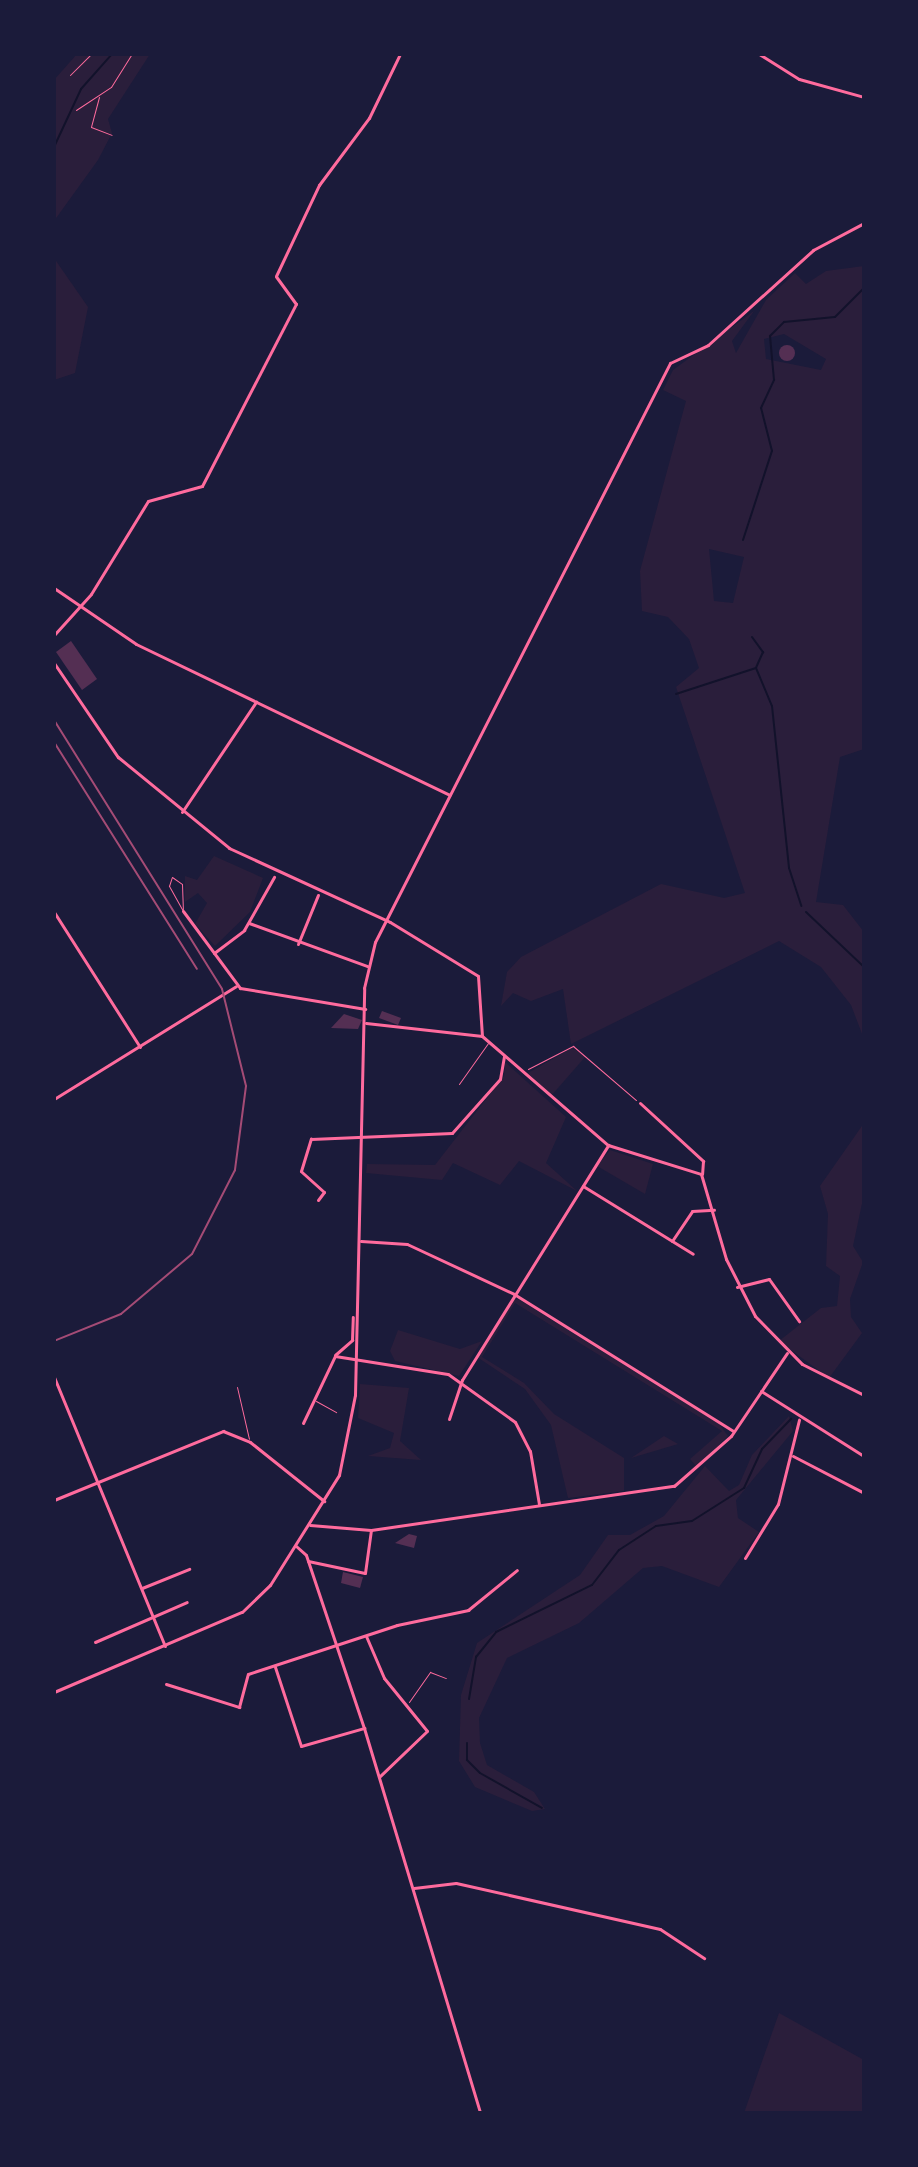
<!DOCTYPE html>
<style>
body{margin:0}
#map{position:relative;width:918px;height:2167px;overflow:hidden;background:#1b1b3a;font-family:"IBM Plex Sans",sans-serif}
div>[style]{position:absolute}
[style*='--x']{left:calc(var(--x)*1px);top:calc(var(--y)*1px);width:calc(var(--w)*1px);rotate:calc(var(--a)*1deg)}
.green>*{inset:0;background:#2a1e3b}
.stream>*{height:2px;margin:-1px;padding:0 1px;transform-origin:1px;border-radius:1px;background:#12122b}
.building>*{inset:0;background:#542f53}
.round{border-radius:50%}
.path>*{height:1px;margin:-0.5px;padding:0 0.5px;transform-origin:0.5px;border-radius:0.5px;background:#ff6b9d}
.service>*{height:1px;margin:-0.5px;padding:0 0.5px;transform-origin:0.5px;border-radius:0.5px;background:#ff6b9d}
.minor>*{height:3px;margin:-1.5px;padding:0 1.5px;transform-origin:1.5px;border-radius:1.5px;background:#ff6b9d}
.tertiary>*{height:3px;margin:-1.5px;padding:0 1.5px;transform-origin:1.5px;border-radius:1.5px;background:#ff6b9d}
.rail>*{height:2px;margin:-1px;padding:0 1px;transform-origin:1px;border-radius:1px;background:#a44b75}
span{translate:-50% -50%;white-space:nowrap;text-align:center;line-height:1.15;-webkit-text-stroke:8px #1b1b3a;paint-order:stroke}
.frame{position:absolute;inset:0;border:56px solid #1b1b3a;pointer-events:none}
</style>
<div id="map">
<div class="green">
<i style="clip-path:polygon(77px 54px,150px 54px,108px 119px,112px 133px,98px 160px,54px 221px,54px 80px)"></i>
<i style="clip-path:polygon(54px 258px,88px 307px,75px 373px,54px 380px)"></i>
<i style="clip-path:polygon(evenodd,864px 266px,864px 749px,840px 757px,816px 902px,843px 905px,864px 932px,864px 1039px,851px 1005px,821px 967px,779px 941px,571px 1044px,563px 989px,531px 1001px,513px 993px,501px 1006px,507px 972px,521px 957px,661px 884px,724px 898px,745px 893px,676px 687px,699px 668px,689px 639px,668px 617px,642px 611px,640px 571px,686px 401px,663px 390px,673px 370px,754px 311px,732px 341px,736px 353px,766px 300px,795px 273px,806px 284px,826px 271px,864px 266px,784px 334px,826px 359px,821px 370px,766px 359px,764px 339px,784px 334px,864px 266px,709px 549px,744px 557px,733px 603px,714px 601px,709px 549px)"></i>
<i style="clip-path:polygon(214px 856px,263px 878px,250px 912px,215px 946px,195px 924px,207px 903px,198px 893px,185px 902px,185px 876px,197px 880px)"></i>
<i style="clip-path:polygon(572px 1048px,586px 1056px,551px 1096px,528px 1073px)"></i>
<i style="clip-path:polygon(505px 1062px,566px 1117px,546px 1163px,577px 1191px,519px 1161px,500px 1185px,453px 1163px,442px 1180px,366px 1173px,367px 1164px,435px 1165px,504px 1076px)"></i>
<i style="clip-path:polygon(864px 1123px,864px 1194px,853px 1246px,863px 1262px,850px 1299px,851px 1317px,862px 1333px,829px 1378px,779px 1341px,821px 1308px,837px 1306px,840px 1276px,826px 1266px,828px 1214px,820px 1186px)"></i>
<i style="clip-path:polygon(610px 1150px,653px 1164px,645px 1194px,597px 1166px)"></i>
<i style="clip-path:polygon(518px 1299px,719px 1424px,728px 1436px,697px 1467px,690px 1459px,722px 1431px,515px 1303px,482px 1357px,524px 1383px,554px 1414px,624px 1458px,624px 1491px,568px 1498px,551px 1425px,525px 1389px,477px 1357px,513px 1300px)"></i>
<i style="clip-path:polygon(398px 1330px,460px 1349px,482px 1341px,459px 1376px,395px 1361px,390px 1351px)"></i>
<i style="clip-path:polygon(360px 1384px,409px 1388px,400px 1441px,421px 1460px,368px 1456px,390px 1448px,394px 1433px,358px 1418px)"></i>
<i style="clip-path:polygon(789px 1416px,793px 1431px,736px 1500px,738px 1518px,759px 1532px,719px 1587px,662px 1566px,643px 1568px,579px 1623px,507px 1658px,479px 1718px,480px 1743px,487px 1765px,534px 1792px,545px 1809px,532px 1811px,475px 1787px,459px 1761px,461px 1695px,477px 1643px,580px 1575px,608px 1535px,630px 1535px,664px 1516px,705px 1466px,729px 1491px,739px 1485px,752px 1455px)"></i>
<i style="clip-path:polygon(664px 1436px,678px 1444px,631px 1458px)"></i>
<i style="clip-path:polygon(779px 2013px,864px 2060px,864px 2113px,744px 2113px)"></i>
</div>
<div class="stream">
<i style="--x:54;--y:147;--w:64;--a:-65"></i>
<i style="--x:81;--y:89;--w:47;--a:-48.5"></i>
<i style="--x:743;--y:540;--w:94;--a:-72"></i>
<i style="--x:772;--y:451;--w:44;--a:-104.3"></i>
<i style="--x:761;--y:408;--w:31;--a:-65"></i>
<i style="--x:774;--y:380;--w:44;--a:-95.2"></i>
<i style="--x:770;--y:336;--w:20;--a:-45"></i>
<i style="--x:784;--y:322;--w:51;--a:-5.6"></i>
<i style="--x:835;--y:317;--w:41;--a:-45"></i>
<i style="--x:752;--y:637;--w:19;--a:54"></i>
<i style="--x:763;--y:652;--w:17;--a:114"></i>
<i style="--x:756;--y:668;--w:41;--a:67.2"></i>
<i style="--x:772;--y:706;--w:163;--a:84"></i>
<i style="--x:789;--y:868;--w:40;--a:72"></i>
<i style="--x:676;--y:694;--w:84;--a:-18"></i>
<i style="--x:806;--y:912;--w:80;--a:43.5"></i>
<i style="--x:469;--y:1699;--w:43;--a:-80.5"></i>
<i style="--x:476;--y:1657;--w:32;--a:-51"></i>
<i style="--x:496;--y:1632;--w:107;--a:-26.1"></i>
<i style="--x:592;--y:1585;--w:44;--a:-52.4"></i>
<i style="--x:619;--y:1550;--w:44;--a:-33"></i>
<i style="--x:656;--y:1526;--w:36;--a:-8"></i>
<i style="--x:692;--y:1521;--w:62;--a:-32.4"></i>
<i style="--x:744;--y:1488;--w:43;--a:-65.2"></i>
<i style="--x:762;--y:1449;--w:42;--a:-46"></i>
<i style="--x:467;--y:1743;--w:17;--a:90"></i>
<i style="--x:467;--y:1760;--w:18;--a:45"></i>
<i style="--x:480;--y:1773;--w:71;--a:29.4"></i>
</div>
<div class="building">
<i class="round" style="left:779px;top:345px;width:16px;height:16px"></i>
<i style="clip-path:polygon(71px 641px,97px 679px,82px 690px,56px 652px)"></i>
<i style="clip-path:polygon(382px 1011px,401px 1018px,398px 1025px,379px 1018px)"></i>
<i style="clip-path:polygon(344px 1014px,362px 1020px,358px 1029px,331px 1028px)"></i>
<i style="clip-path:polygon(409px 1534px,417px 1536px,414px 1548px,395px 1543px)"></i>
<i style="clip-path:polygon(343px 1572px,363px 1577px,360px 1588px,341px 1583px)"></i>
</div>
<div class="path">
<i style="--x:70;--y:75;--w:30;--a:-45"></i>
<i style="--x:99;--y:97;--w:31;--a:105"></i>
<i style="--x:91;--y:127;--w:22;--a:21"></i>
<i style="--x:76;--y:110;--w:42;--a:-33.3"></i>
<i style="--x:111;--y:87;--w:39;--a:-58"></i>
<i style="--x:528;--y:1069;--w:51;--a:-27.1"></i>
<i style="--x:573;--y:1046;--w:83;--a:40.6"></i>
</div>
<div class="service">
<i style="--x:172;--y:877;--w:12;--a:35"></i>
<i style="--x:182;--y:884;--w:27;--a:88"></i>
<i style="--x:183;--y:911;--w:29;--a:-119"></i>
<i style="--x:169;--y:886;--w:9;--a:-72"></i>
<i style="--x:459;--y:1084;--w:50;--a:-54.7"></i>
<i style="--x:237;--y:1387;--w:53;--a:77"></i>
<i style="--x:316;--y:1401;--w:23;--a:29"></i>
<i style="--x:409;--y:1702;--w:37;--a:-55"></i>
<i style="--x:430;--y:1672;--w:17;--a:21"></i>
</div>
<div class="minor">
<i style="--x:759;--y:54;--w:47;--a:32"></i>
<i style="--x:799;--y:79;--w:67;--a:15.5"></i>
<i style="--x:54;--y:635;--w:55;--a:-47.9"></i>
<i style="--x:91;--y:594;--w:109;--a:-58.5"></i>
<i style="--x:148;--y:501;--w:56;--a:-15.5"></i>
<i style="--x:202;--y:486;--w:205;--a:-62.7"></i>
<i style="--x:296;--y:304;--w:34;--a:-126"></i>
<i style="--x:276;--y:276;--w:101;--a:-64.7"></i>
<i style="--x:319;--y:185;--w:84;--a:-53.3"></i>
<i style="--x:369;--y:118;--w:71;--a:-64.2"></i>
<i style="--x:54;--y:663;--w:114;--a:55.8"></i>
<i style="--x:118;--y:757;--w:144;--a:39.3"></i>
<i style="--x:229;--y:848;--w:177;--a:24.7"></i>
<i style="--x:390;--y:922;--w:103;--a:31.5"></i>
<i style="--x:478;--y:976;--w:60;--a:86.2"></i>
<i style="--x:182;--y:812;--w:133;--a:-56.1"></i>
<i style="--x:183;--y:911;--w:96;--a:53.5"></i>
<i style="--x:240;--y:988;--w:127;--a:9.5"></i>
<i style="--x:54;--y:912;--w:160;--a:57.5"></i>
<i style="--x:249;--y:923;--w:126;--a:20"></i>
<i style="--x:298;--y:944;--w:53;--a:-67.8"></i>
<i style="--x:214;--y:953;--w:38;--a:-37"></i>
<i style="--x:244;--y:930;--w:61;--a:-60.5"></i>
<i style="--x:54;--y:1099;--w:214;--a:-31.8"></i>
<i style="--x:640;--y:1103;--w:86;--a:42.6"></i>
<i style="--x:703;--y:1161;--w:13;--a:94"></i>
<i style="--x:583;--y:1186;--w:129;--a:31.7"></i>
<i style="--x:318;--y:1200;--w:10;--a:-53"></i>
<i style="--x:324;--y:1192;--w:31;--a:-138"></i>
<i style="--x:301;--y:1171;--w:34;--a:-73"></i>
<i style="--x:311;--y:1139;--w:141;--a:-2.4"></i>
<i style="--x:452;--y:1133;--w:72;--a:-48.4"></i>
<i style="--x:500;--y:1079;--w:23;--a:-80"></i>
<i style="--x:361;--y:1241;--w:46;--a:3.7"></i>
<i style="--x:407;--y:1244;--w:118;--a:25"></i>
<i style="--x:514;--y:1294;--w:258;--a:32"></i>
<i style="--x:672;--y:1241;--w:36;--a:-56"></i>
<i style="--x:692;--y:1211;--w:22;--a:-3"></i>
<i style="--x:737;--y:1287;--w:33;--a:-14"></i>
<i style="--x:769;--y:1279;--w:52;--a:54.5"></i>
<i style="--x:335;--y:1355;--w:23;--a:-41"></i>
<i style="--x:352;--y:1340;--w:23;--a:-88"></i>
<i style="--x:54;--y:1377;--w:291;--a:67.6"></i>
<i style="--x:761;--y:1391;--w:122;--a:32.3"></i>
<i style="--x:449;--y:1419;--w:41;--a:-71.6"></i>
<i style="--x:462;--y:1380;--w:277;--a:-58.1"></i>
<i style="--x:303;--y:1423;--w:74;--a:-64.5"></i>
<i style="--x:335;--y:1356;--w:114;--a:9.1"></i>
<i style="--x:448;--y:1374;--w:82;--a:35.6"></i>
<i style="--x:515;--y:1422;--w:33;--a:63"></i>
<i style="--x:530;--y:1451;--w:54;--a:80.4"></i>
<i style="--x:793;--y:1456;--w:80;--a:27.5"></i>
<i style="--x:54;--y:1500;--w:183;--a:-22.2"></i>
<i style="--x:223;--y:1431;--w:29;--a:22"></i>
<i style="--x:250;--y:1442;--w:95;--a:38.6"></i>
<i style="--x:310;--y:1525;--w:61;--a:4.7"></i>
<i style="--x:371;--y:1530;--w:306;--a:-8.3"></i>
<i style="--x:674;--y:1486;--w:76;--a:-41.3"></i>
<i style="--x:731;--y:1436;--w:100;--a:-56"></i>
<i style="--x:745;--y:1558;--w:63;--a:-58.6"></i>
<i style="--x:778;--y:1504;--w:87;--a:-76"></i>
<i style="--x:308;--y:1561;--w:58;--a:11.9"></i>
<i style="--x:365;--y:1573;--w:43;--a:-82.1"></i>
<i style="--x:142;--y:1588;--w:51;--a:-22"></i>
<i style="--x:366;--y:1636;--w:46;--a:66.8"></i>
<i style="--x:384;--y:1678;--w:68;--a:50.9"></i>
<i style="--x:427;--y:1731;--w:66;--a:136.2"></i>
<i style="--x:95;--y:1642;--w:100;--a:-23.5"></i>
<i style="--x:275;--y:1667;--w:83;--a:71.8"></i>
<i style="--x:301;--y:1746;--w:66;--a:-15.9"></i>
<i style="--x:166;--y:1684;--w:77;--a:17.5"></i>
<i style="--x:239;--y:1707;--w:34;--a:-75"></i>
<i style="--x:248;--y:1674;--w:157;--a:-18.2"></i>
<i style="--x:397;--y:1625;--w:73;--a:-11.9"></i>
<i style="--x:468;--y:1610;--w:63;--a:-39.2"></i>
<i style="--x:414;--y:1888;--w:42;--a:-6.8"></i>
<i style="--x:456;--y:1883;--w:209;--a:12.7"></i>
<i style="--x:660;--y:1929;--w:53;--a:33.4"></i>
</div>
<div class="tertiary">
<i style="--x:54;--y:588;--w:99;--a:34.3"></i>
<i style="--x:136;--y:644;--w:348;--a:25.7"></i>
<i style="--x:366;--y:1023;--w:117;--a:6.4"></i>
<i style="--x:482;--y:1036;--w:167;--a:40.9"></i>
<i style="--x:608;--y:1145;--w:97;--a:17.3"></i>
<i style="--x:701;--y:1174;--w:89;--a:73.6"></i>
<i style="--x:726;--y:1259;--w:64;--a:63"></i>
<i style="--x:755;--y:1316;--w:67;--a:45.6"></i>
<i style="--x:802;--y:1364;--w:69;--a:26.6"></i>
<i style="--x:296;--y:1546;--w:13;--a:42"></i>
<i style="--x:306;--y:1555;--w:182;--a:71.5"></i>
<i style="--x:364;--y:1728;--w:402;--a:73.2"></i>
<i style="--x:54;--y:1692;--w:204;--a:-23.1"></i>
<i style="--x:242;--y:1612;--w:39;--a:-44"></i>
<i style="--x:270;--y:1585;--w:130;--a:-57.9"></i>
<i style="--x:339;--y:1475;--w:82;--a:-78.7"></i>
<i style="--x:355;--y:1395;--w:407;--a:-88.7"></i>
<i style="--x:364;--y:988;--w:47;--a:-76.6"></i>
<i style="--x:375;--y:942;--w:650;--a:-63"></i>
<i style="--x:670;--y:363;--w:42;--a:-25.3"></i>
<i style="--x:708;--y:345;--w:142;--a:-42.1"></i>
<i style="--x:813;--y:250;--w:58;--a:-27.9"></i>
</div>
<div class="rail">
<i style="--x:54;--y:720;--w:317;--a:58"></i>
<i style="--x:222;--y:989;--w:100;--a:76.1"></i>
<i style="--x:246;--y:1086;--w:85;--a:97.5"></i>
<i style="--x:235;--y:1170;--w:94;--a:117.1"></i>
<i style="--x:192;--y:1254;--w:93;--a:139.8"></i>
<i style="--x:121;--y:1314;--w:72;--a:158.1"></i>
<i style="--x:54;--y:742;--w:268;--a:57.8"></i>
</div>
<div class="frame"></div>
</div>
